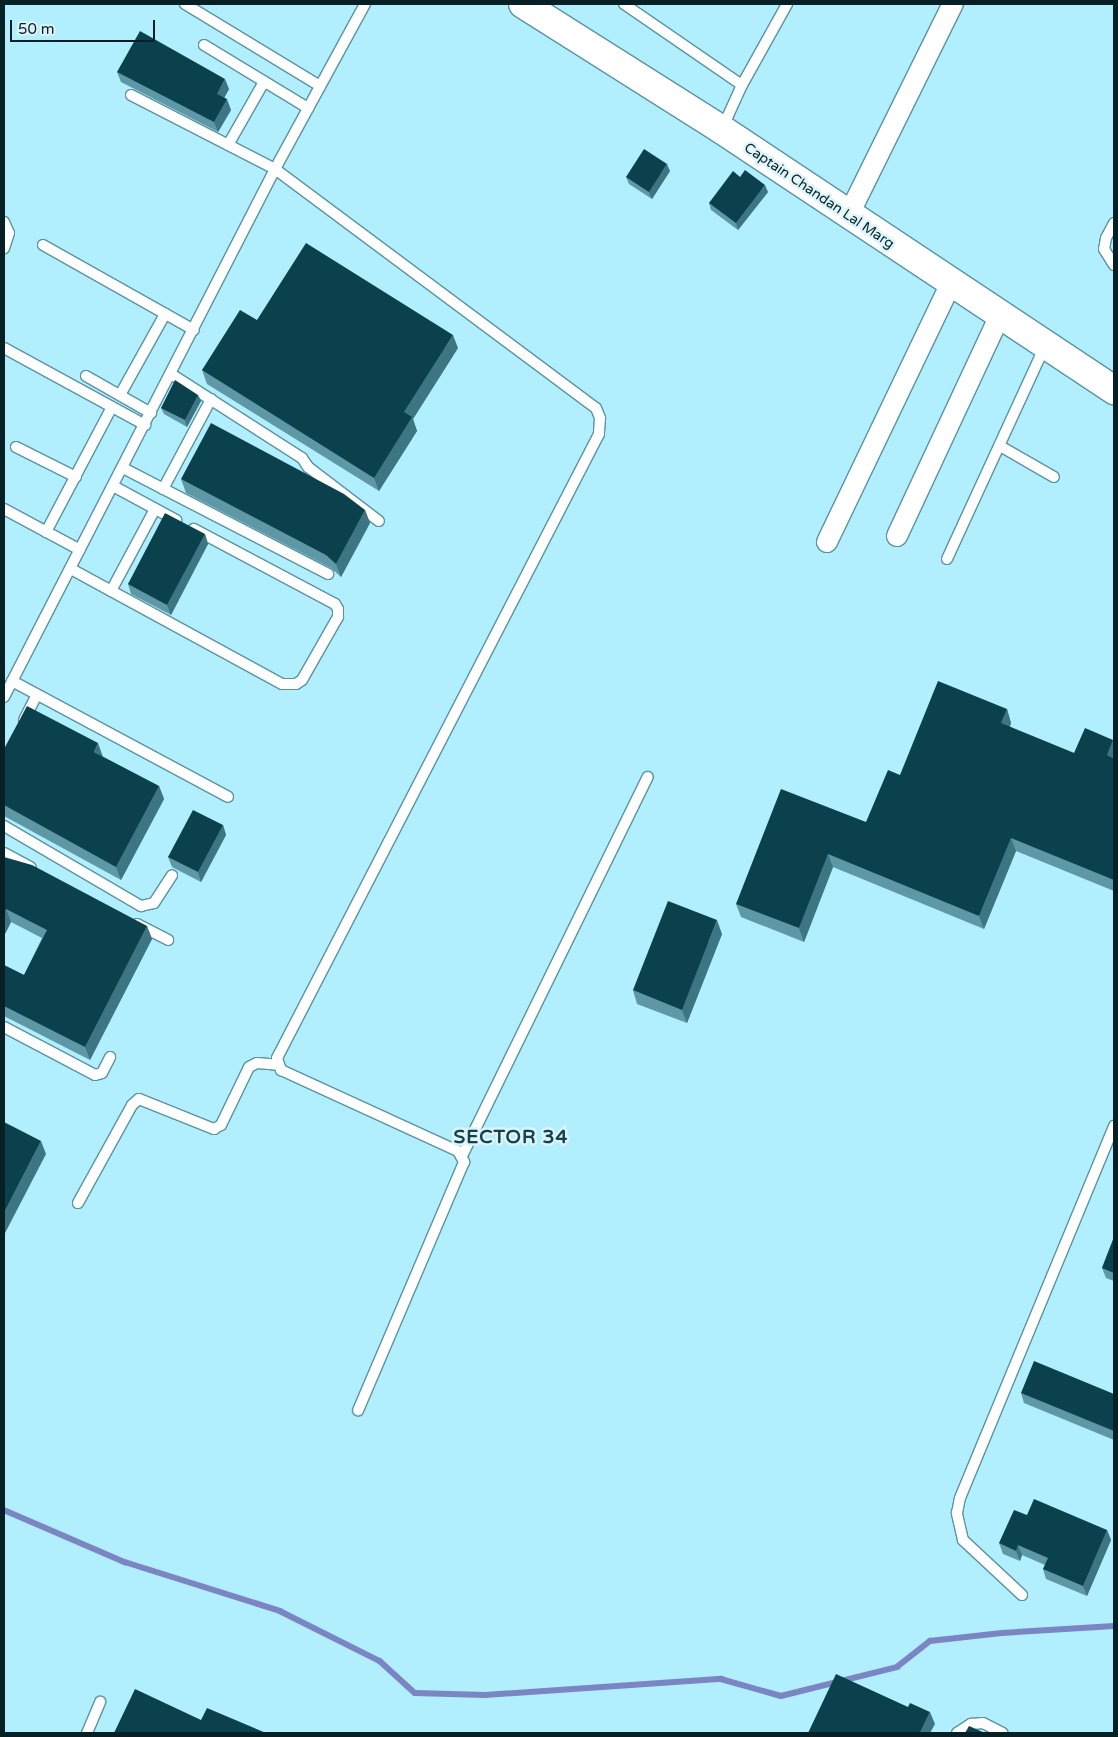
<!DOCTYPE html>
<style>
body{margin:0}
#map{position:relative;width:1118px;height:1737px;overflow:hidden;background:#b1eefe;font-family:"Varela Round",sans-serif}
div>[style]{position:absolute}
[style*='--x']{left:calc(var(--x)*1px);top:calc(var(--y)*1px);width:calc(var(--w)*1px);rotate:calc(var(--a)*1deg)}
.stream>*{height:5.5px;margin:-2.75px;padding:0 2.75px;transform-origin:2.75px;border-radius:2.75px;background:#7b85c3}
.roads{filter:drop-shadow(1px 0 #5993a3) drop-shadow(-1px 0 #5993a3) drop-shadow(0 1px #5993a3) drop-shadow(0 -1px #5993a3)}
.lane>*{height:10px;margin:-5px;padding:0 5px;transform-origin:5px;border-radius:5px;background:#fff}
.street>*{height:20px;margin:-10px;padding:0 10px;transform-origin:10px;border-radius:10px;background:#fff}
.secondary>*{height:28px;margin:-14px;padding:0 14px;transform-origin:14px;border-radius:14px;background:#fff}
.wall>*{inset:0;background:#5e98a6}
.shaded-wall>*{inset:0;background:#3d7582}
.building>*{inset:0;background:#0b414d}
span{translate:-50% -50%;white-space:nowrap;text-align:center;line-height:1.15;-webkit-text-stroke:5px #ddf4fb;paint-order:stroke}
.street-label{font-size:14px;color:#072026}
.district-label{font-size:19px;color:#14414c;font-weight:700;letter-spacing:1px}
.frame{position:absolute;inset:0;border:5px solid #072026;pointer-events:none}
.scale{position:absolute;left:10px;top:20px;width:145px;height:22px;box-sizing:border-box;border:2px solid #072026;border-top:0;padding-left:6px;font-size:15px;line-height:18px;white-space:nowrap;color:#072026;-webkit-text-stroke:4px #ddf4fb;paint-order:stroke}
</style>
<div id="map">
<div class="stream">
<i style="--x:4;--y:1510;--w:132;--a:23.3"></i>
<i style="--x:125;--y:1562;--w:163;--a:17.5"></i>
<i style="--x:280;--y:1611;--w:112;--a:26.6"></i>
<i style="--x:380;--y:1661;--w:47;--a:42.4"></i>
<i style="--x:415;--y:1693;--w:70;--a:1.6"></i>
<i style="--x:485;--y:1695;--w:237;--a:-3.9"></i>
<i style="--x:721;--y:1679;--w:62;--a:15.8"></i>
<i style="--x:781;--y:1696;--w:120;--a:-14"></i>
<i style="--x:897;--y:1667;--w:42;--a:-38.2"></i>
<i style="--x:930;--y:1641;--w:72;--a:-6.3"></i>
<i style="--x:1002;--y:1633;--w:112;--a:-3.6"></i>
</div>
<div class="roads">
<div class="lane">
<i style="--x:185;--y:4;--w:158;--a:31.3"></i>
<i style="--x:624;--y:4;--w:143;--a:34.5"></i>
<i style="--x:204;--y:45;--w:122;--a:31.2"></i>
<i style="--x:131;--y:95;--w:162;--a:27.2"></i>
<i style="--x:275;--y:169;--w:400;--a:36.7"></i>
<i style="--x:596;--y:408;--w:11;--a:68"></i>
<i style="--x:600;--y:418;--w:16;--a:94"></i>
<i style="--x:599;--y:434;--w:702;--a:117.29"></i>
<i style="--x:277;--y:1058;--w:13;--a:72"></i>
<i style="--x:281;--y:1070;--w:195;--a:24.6"></i>
<i style="--x:458;--y:1151;--w:13;--a:61"></i>
<i style="--x:464;--y:1162;--w:270;--a:113.1"></i>
<i style="--x:722;--y:129;--w:48;--a:-65.6"></i>
<i style="--x:742;--y:85;--w:93;--a:-60.9"></i>
<i style="--x:228;--y:145;--w:73;--a:-60.3"></i>
<i style="--x:4;--y:222;--w:12;--a:66"></i>
<i style="--x:9;--y:233;--w:16;--a:108"></i>
<i style="--x:1114;--y:223;--w:17;--a:118"></i>
<i style="--x:1106;--y:238;--w:11;--a:100"></i>
<i style="--x:1104;--y:249;--w:19;--a:58"></i>
<i style="--x:43;--y:245;--w:173;--a:29.4"></i>
<i style="--x:4;--y:348;--w:161;--a:28.6"></i>
<i style="--x:171;--y:374;--w:156;--a:32.7"></i>
<i style="--x:302;--y:458;--w:11;--a:56"></i>
<i style="--x:308;--y:467;--w:89;--a:37.3"></i>
<i style="--x:86;--y:376;--w:75;--a:29.6"></i>
<i style="--x:120;--y:395;--w:93;--a:-60.9"></i>
<i style="--x:1000;--y:446;--w:62;--a:29.9"></i>
<i style="--x:16;--y:447;--w:67;--a:26.6"></i>
<i style="--x:123;--y:468;--w:231;--a:27.3"></i>
<i style="--x:113;--y:486;--w:72;--a:28.4"></i>
<i style="--x:163;--y:489;--w:102;--a:-61.9"></i>
<i style="--x:4;--y:509;--w:86;--a:28.3"></i>
<i style="--x:46;--y:532;--w:141;--a:-62.2"></i>
<i style="--x:947;--y:559;--w:234;--a:-65.3"></i>
<i style="--x:71;--y:569;--w:240;--a:28.6"></i>
<i style="--x:282;--y:684;--w:14;--a:0"></i>
<i style="--x:296;--y:684;--w:7;--a:-34"></i>
<i style="--x:302;--y:680;--w:73;--a:-60.3"></i>
<i style="--x:338;--y:617;--w:8;--a:-90"></i>
<i style="--x:338;--y:609;--w:6;--a:-121"></i>
<i style="--x:335;--y:604;--w:160;--a:-152"></i>
<i style="--x:111;--y:591;--w:93;--a:-61.8"></i>
<i style="--x:12;--y:681;--w:245;--a:28.2"></i>
<i style="--x:4;--y:697;--w:593;--a:-62.83"></i>
<i style="--x:275;--y:169;--w:188;--a:-61.4"></i>
<i style="--x:24;--y:720;--w:28;--a:-63"></i>
<i style="--x:4;--y:826;--w:159;--a:30.3"></i>
<i style="--x:141;--y:906;--w:13;--a:-13"></i>
<i style="--x:154;--y:903;--w:33;--a:-57"></i>
<i style="--x:4;--y:853;--w:30;--a:28"></i>
<i style="--x:137;--y:924;--w:35;--a:27"></i>
<i style="--x:4;--y:1027;--w:103;--a:27.8"></i>
<i style="--x:95;--y:1075;--w:7;--a:-16"></i>
<i style="--x:102;--y:1073;--w:18;--a:-63"></i>
<i style="--x:462;--y:1156;--w:422;--a:-63.9"></i>
<i style="--x:78;--y:1203;--w:112;--a:-61.1"></i>
<i style="--x:132;--y:1105;--w:9;--a:-41"></i>
<i style="--x:139;--y:1099;--w:81;--a:21.8"></i>
<i style="--x:214;--y:1129;--w:8;--a:-30"></i>
<i style="--x:221;--y:1125;--w:64;--a:-64.2"></i>
<i style="--x:249;--y:1067;--w:9;--a:-27"></i>
<i style="--x:257;--y:1063;--w:21;--a:5"></i>
<i style="--x:1022;--y:1595;--w:81;--a:-137"></i>
<i style="--x:963;--y:1540;--w:28;--a:-103"></i>
<i style="--x:957;--y:1513;--w:15;--a:-79"></i>
<i style="--x:960;--y:1498;--w:403;--a:-67.5"></i>
<i style="--x:87;--y:1733;--w:34;--a:-67"></i>
<i style="--x:957;--y:1733;--w:17;--a:-33"></i>
<i style="--x:971;--y:1724;--w:12;--a:-5"></i>
<i style="--x:983;--y:1723;--w:22;--a:27"></i>
</div>
<div class="street">
<i style="--x:848;--y:216;--w:237;--a:-63.7"></i>
<i style="--x:897;--y:536;--w:244;--a:-65"></i>
<i style="--x:827;--y:542;--w:287;--a:-64.4"></i>
</div>
<div class="secondary">
<i style="--x:523;--y:4;--w:234;--a:32.3"></i>
<i style="--x:721;--y:129;--w:472;--a:33.6"></i>
</div>
</div>
<div class="wall">
<i style="clip-path:polygon(117px 72px,229px 89px,224px 98px,231px 110px,218px 132px,121px 82px)"></i>
<i style="clip-path:polygon(670px 171px,652px 199px,629px 184px,626px 177px)"></i>
<i style="clip-path:polygon(740px 177px,768px 192px,738px 230px,711px 210px,709px 203px)"></i>
<i style="clip-path:polygon(257px 320px,458px 348px,413px 419px,417px 431px,379px 491px,207px 384px,202px 370px)"></i>
<i style="clip-path:polygon(198px 395px,201px 401px,187px 427px,164px 414px,161px 408px)"></i>
<i style="clip-path:polygon(181px 479px,365px 510px,370px 523px,341px 577px,331px 568px,186px 493px)"></i>
<i style="clip-path:polygon(205px 534px,208px 544px,171px 615px,131px 594px,128px 584px)"></i>
<i style="clip-path:polygon(1007px 709px,1011px 723px,1010px 727px,1074px 753px,1113px 740px,1114px 743px,1114px 891px,1016px 851px,984px 929px,833px 867px,804px 942px,741px 917px,736px 904px,866px 822px,900px 775px)"></i>
<i style="clip-path:polygon(4px 749px,103px 757px,159px 786px,164px 799px,121px 880px,4px 816px)"></i>
<i style="clip-path:polygon(223px 825px,226px 835px,201px 882px,172px 867px,168px 857px)"></i>
<i style="clip-path:polygon(4px 857px,147px 926px,152px 939px,90px 1060px,4px 1016px,4px 965px,24px 975px,42px 938px,11px 922px,4px 936px)"></i>
<i style="clip-path:polygon(722px 934px,687px 1023px,637px 1004px,633px 990px)"></i>
<i style="clip-path:polygon(1114px 1237px,1114px 1281px,1106px 1278px,1102px 1268px)"></i>
<i style="clip-path:polygon(1021px 1393px,1114px 1394px,1114px 1440px,1024px 1403px)"></i>
<i style="clip-path:polygon(1027px 1515px,1107px 1530px,1111px 1540px,1087px 1596px,1046px 1579px,1043px 1569px,1045px 1565px,1022px 1555px,1020px 1561px,1003px 1554px,999px 1543px)"></i>
</div>
<div class="shaded-wall">
<i style="clip-path:polygon(225px 79px,229px 89px,221px 104px,217px 94px)"></i>
<i style="clip-path:polygon(227px 99px,231px 110px,218px 132px,214px 122px)"></i>
<i style="clip-path:polygon(667px 164px,670px 171px,652px 199px,649px 192px)"></i>
<i style="clip-path:polygon(765px 185px,768px 192px,738px 230px,736px 223px)"></i>
<i style="clip-path:polygon(453px 335px,458px 348px,413px 419px,417px 431px,379px 491px,374px 478px,404px 412px)"></i>
<i style="clip-path:polygon(198px 395px,201px 401px,187px 427px,185px 420px)"></i>
<i style="clip-path:polygon(365px 510px,370px 523px,341px 577px,336px 564px)"></i>
<i style="clip-path:polygon(205px 534px,208px 544px,171px 615px,167px 605px)"></i>
<i style="clip-path:polygon(1007px 709px,1011px 723px,1006px 736px,1001px 723px)"></i>
<i style="clip-path:polygon(1113px 740px,1114px 743px,1114px 762px,1107px 755px)"></i>
<i style="clip-path:polygon(98px 743px,103px 757px,94px 752px)"></i>
<i style="clip-path:polygon(159px 786px,164px 799px,121px 880px,116px 867px)"></i>
<i style="clip-path:polygon(223px 825px,226px 835px,201px 882px,198px 872px)"></i>
<i style="clip-path:polygon(1011px 838px,1016px 851px,984px 929px,979px 916px)"></i>
<i style="clip-path:polygon(828px 854px,833px 867px,804px 942px,799px 928px)"></i>
<i style="clip-path:polygon(6px 909px,11px 922px,4px 936px,4px 913px)"></i>
<i style="clip-path:polygon(717px 920px,722px 934px,687px 1023px,682px 1010px)"></i>
<i style="clip-path:polygon(147px 926px,152px 939px,90px 1060px,85px 1047px)"></i>
<i style="clip-path:polygon(41px 1141px,46px 1154px,4px 1235px,4px 1213px)"></i>
<i style="clip-path:polygon(1107px 1530px,1111px 1540px,1087px 1596px,1083px 1586px)"></i>
<i style="clip-path:polygon(1018px 1545px,1022px 1555px,1020px 1561px,1016px 1551px)"></i>
<i style="clip-path:polygon(930px 1712px,935px 1724px,930px 1733px,920px 1733px)"></i>
</div>
<div class="building">
<i style="clip-path:polygon(140px 31px,225px 79px,217px 94px,227px 99px,214px 122px,117px 72px)"></i>
<i style="clip-path:polygon(644px 149px,667px 164px,649px 192px,626px 177px)"></i>
<i style="clip-path:polygon(745px 170px,765px 185px,736px 223px,709px 203px,733px 171px,740px 177px)"></i>
<i style="clip-path:polygon(306px 243px,453px 335px,404px 412px,412px 417px,374px 478px,202px 370px,240px 310px,257px 320px)"></i>
<i style="clip-path:polygon(175px 380px,198px 395px,185px 420px,161px 408px)"></i>
<i style="clip-path:polygon(211px 423px,344px 494px,365px 510px,336px 564px,326px 555px,181px 479px)"></i>
<i style="clip-path:polygon(165px 513px,205px 534px,167px 605px,128px 584px)"></i>
<i style="clip-path:polygon(938px 681px,1007px 709px,1001px 723px,1074px 753px,1085px 728px,1113px 740px,1107px 755px,1114px 759px,1114px 880px,1011px 838px,979px 916px,828px 854px,799px 928px,736px 904px,781px 789px,866px 822px,888px 770px,900px 775px)"></i>
<i style="clip-path:polygon(27px 706px,98px 743px,94px 752px,159px 786px,116px 867px,4px 805px,4px 749px)"></i>
<i style="clip-path:polygon(193px 810px,223px 825px,198px 872px,168px 857px)"></i>
<i style="clip-path:polygon(4px 857px,32px 865px,147px 926px,85px 1047px,4px 1006px,4px 965px,24px 975px,47px 930px,6px 909px,4px 913px)"></i>
<i style="clip-path:polygon(668px 901px,717px 920px,682px 1010px,633px 990px)"></i>
<i style="clip-path:polygon(4px 1122px,41px 1141px,4px 1213px)"></i>
<i style="clip-path:polygon(1114px 1237px,1114px 1273px,1102px 1268px)"></i>
<i style="clip-path:polygon(1034px 1361px,1114px 1394px,1114px 1431px,1021px 1393px)"></i>
<i style="clip-path:polygon(1034px 1499px,1107px 1530px,1083px 1586px,1043px 1569px,1048px 1558px,1018px 1545px,1016px 1551px,999px 1543px,1014px 1510px,1027px 1515px)"></i>
<i style="clip-path:polygon(836px 1674px,908px 1707px,910px 1703px,930px 1712px,920px 1733px,808px 1733px)"></i>
<i style="clip-path:polygon(135px 1689px,201px 1720px,207px 1708px,266px 1733px,114px 1733px)"></i>
<i style="clip-path:polygon(969px 1726px,985px 1733px,965px 1733px)"></i>
</div>
<div class="street-label">
<span style="left:819px;top:196px;rotate:34deg">Captain Chandan Lal Marg</span>
</div>
<div class="district-label">
<span style="left:511px;top:1138px">SECTOR 34</span>
</div>
<div class="frame"></div>
<div class="scale">50 m</div>
</div>
